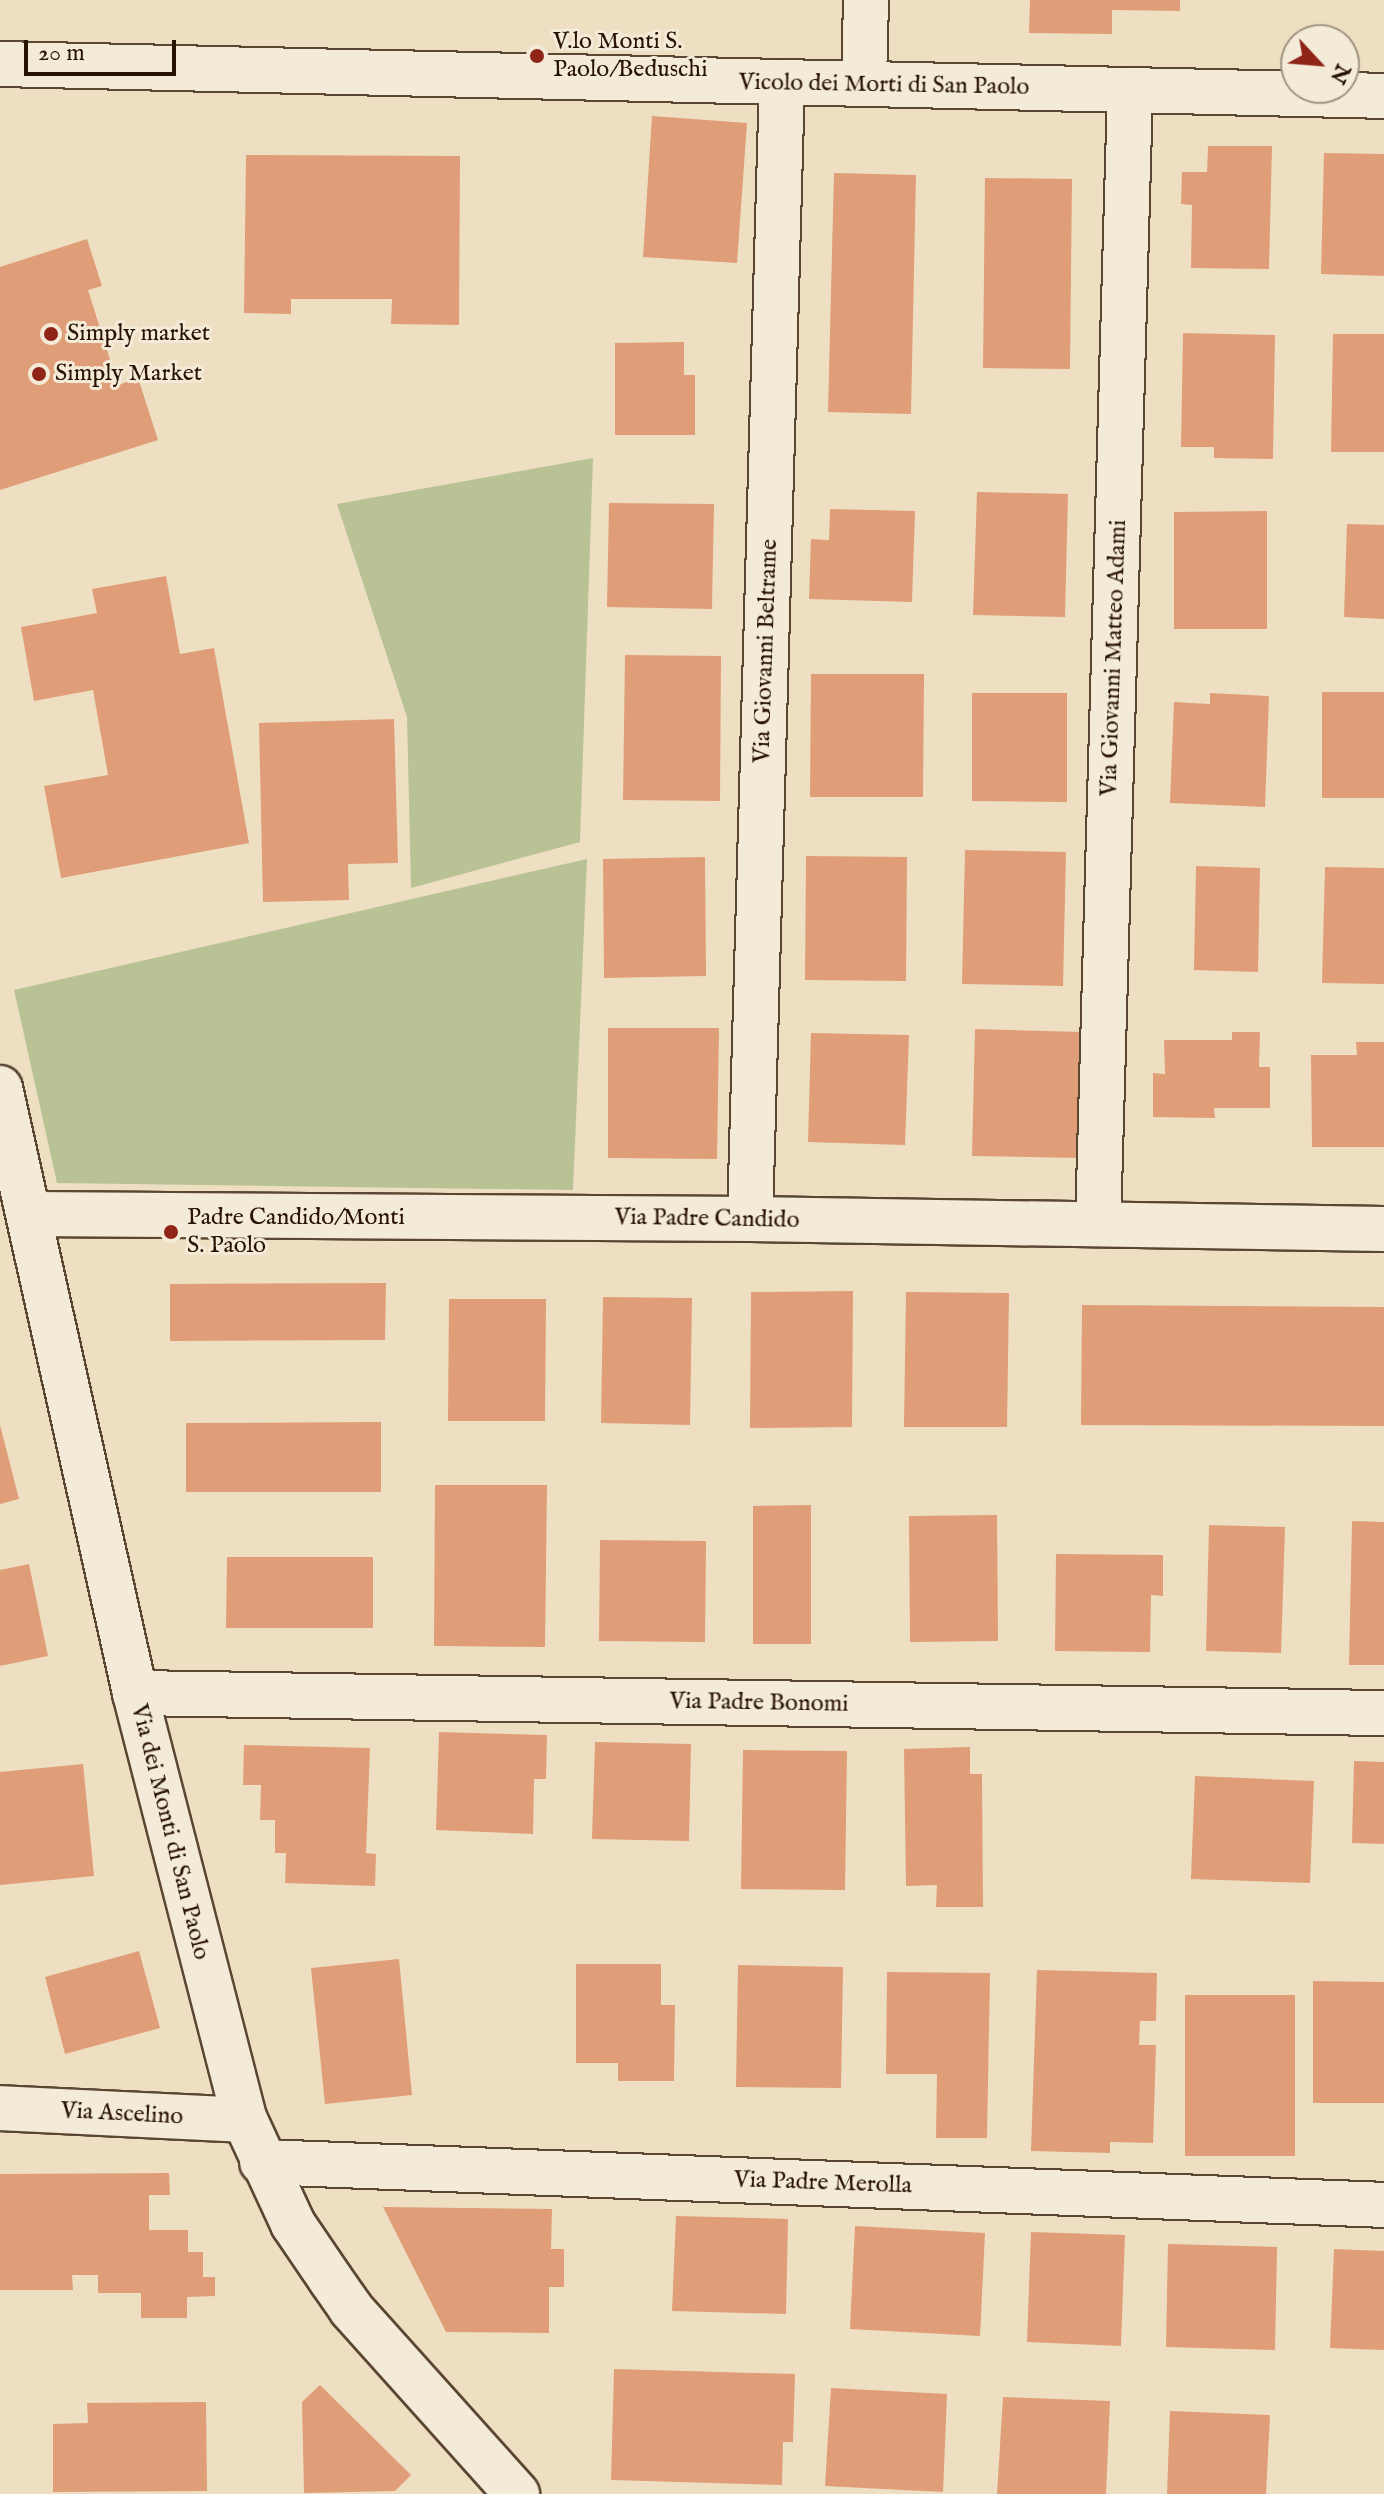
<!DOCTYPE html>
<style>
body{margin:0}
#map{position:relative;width:1384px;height:2494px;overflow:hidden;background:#eedfc3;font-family:"IM FELL English",serif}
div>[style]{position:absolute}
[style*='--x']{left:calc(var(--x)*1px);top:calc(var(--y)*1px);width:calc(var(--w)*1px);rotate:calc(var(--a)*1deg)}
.green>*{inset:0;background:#b9c294}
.building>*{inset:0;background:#df9e77}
.roads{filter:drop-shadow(2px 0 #5a4631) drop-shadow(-2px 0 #5a4631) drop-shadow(0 2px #5a4631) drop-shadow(0 -2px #5a4631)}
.street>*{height:44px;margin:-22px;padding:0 22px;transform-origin:22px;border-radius:22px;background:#f4ead8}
.dots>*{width:22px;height:22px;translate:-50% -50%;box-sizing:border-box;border:4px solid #f4ead8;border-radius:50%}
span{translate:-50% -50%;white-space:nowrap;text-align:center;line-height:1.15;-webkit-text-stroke:6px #f4ead8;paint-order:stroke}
.poi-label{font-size:24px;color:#281300}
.left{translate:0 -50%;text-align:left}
.street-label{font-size:24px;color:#281300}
.north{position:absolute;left:1280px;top:24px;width:80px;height:80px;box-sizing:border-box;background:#f4ead8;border:2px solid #a29482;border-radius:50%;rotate:116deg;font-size:22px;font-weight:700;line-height:32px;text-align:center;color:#281300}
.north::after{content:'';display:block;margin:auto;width:28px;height:36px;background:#8f2418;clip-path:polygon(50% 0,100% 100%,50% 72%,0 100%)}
.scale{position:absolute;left:24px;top:40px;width:152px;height:36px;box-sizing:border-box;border:4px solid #281300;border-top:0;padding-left:10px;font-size:24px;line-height:28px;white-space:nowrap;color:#281300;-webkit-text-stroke:6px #f4ead8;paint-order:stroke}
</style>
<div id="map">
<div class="green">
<i style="clip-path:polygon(593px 458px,580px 842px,411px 888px,407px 717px,337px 504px)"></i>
<i style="clip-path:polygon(587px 859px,573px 1190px,57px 1183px,14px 990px)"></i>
</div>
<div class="building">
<i style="clip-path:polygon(1030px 0,1180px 0,1180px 11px,1112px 10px,1112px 34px,1029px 33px)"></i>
<i style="clip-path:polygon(652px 116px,747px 123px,737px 263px,643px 257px)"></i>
<i style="clip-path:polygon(1208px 146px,1272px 146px,1269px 269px,1191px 268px,1192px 205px,1181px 204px,1182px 172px,1207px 172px)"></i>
<i style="clip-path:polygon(1324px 153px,1384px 154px,1384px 276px,1321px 274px)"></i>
<i style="clip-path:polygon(246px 155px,460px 156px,459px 325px,391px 324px,392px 299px,291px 299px,291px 314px,244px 313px)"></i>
<i style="clip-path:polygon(834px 173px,916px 175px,911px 414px,828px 412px)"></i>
<i style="clip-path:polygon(985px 178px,1072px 179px,1070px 369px,983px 368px)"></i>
<i style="clip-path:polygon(87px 239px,102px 286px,88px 290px,118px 385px,138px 378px,158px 440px,0 490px,0 267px)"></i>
<i style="clip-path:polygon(1183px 333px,1275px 335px,1273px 459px,1214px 458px,1214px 447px,1181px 447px)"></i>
<i style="clip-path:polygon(1333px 334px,1384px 334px,1384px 452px,1331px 452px)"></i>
<i style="clip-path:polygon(684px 342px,684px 375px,695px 375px,695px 435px,615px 435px,615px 343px)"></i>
<i style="clip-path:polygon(977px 492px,1068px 494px,1065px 617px,973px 615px)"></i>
<i style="clip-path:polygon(609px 503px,714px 504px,712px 609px,607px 607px)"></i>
<i style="clip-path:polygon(830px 509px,915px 511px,912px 602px,809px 599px,811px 539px,829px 540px)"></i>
<i style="clip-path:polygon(1267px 511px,1267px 629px,1174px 629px,1174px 512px)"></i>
<i style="clip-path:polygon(1347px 524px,1384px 525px,1384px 619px,1344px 617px)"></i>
<i style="clip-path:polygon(166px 576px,180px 654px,214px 648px,249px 843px,61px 878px,44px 786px,108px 775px,93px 690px,34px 701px,21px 627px,97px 613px,92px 589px)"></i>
<i style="clip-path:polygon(625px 655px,721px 656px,720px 801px,623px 800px)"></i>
<i style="clip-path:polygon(811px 674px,924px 674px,923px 797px,810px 797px)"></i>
<i style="clip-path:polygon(1322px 692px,1384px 692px,1384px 798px,1322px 798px)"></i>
<i style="clip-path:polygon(972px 693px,1067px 693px,1067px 802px,972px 801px)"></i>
<i style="clip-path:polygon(1210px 693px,1269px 696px,1265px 807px,1170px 803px,1174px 702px,1210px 704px)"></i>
<i style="clip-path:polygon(394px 719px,398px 863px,348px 864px,349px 900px,263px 902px,259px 723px)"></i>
<i style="clip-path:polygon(965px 850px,1066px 852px,1063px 986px,962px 984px)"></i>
<i style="clip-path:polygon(806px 856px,907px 857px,906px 981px,805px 980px)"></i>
<i style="clip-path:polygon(705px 857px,706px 976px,604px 978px,603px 859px)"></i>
<i style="clip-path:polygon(1196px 866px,1260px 868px,1258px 972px,1194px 970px)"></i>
<i style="clip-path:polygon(1325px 867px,1384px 868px,1384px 984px,1322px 983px)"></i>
<i style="clip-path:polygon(608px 1028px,719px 1028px,717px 1159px,608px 1158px)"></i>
<i style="clip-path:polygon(975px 1029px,1083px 1032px,1079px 1158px,972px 1156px)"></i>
<i style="clip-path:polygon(1232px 1032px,1260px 1032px,1259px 1067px,1270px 1067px,1270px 1108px,1214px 1108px,1215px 1118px,1153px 1117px,1153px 1073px,1165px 1074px,1164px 1040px,1232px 1040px)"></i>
<i style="clip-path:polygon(811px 1033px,909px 1035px,905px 1145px,808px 1142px)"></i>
<i style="clip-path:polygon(1356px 1042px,1384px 1042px,1384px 1147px,1312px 1147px,1311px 1055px,1357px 1055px)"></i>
<i style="clip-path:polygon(386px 1283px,385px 1340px,170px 1341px,170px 1284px)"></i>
<i style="clip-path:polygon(853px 1291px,852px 1427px,750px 1428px,751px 1292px)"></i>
<i style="clip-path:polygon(906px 1292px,1009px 1293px,1007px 1427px,904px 1427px)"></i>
<i style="clip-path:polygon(603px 1297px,692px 1298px,690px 1425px,601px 1423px)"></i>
<i style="clip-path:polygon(449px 1299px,546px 1299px,545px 1421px,448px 1421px)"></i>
<i style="clip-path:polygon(1082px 1305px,1384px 1307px,1384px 1426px,1081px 1425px)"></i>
<i style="clip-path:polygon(381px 1422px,381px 1492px,186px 1492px,186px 1423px)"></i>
<i style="clip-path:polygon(0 1425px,19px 1499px,0 1504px)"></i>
<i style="clip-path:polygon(435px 1485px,547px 1485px,545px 1647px,434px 1646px)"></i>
<i style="clip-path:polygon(811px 1505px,811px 1644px,753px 1644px,753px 1506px)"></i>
<i style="clip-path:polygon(997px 1515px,998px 1641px,910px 1642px,909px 1516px)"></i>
<i style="clip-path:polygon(1352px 1521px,1384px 1522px,1384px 1665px,1349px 1665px)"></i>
<i style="clip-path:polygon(1209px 1525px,1285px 1527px,1281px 1653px,1206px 1651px)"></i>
<i style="clip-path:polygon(600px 1540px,706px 1541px,705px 1642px,599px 1641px)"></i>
<i style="clip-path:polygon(1056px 1554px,1163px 1555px,1163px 1596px,1151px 1595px,1150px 1652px,1055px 1651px)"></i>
<i style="clip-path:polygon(227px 1557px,373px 1557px,373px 1628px,226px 1628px)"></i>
<i style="clip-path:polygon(29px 1564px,48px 1656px,0 1666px,0 1570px)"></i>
<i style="clip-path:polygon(439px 1732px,547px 1735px,546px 1779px,534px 1779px,533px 1834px,436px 1830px)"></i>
<i style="clip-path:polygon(595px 1742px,691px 1744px,689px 1841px,592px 1839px)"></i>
<i style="clip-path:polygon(244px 1745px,370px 1748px,366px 1853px,376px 1854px,375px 1886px,285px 1883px,286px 1853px,275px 1853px,275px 1820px,260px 1820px,261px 1785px,243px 1785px)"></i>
<i style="clip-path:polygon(970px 1747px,970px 1774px,982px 1774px,983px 1907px,936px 1907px,937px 1885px,906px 1886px,904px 1749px)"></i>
<i style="clip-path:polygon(743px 1750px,847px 1751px,845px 1890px,741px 1889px)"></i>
<i style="clip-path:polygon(1354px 1761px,1384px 1762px,1384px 1844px,1352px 1843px)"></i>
<i style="clip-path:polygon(83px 1764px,94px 1876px,0 1885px,0 1772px)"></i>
<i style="clip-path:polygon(1195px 1776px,1314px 1781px,1310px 1883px,1191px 1879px)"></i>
<i style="clip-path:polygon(139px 1951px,160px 2028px,65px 2054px,45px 1977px)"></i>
<i style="clip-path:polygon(399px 1959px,412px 2095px,325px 2104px,311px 1968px)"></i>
<i style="clip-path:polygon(576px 1964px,661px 1964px,661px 2005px,675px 2005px,674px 2081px,618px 2081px,618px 2063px,576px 2063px)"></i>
<i style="clip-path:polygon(738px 1965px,843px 1967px,841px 2088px,736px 2087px)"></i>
<i style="clip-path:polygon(1037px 1970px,1157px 1973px,1156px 2021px,1140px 2021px,1139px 2045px,1156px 2045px,1153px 2143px,1110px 2142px,1110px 2153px,1031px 2151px)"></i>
<i style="clip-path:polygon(887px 1972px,990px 1973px,987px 2138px,936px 2138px,937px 2074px,886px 2074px)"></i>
<i style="clip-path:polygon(1313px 1981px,1384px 1982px,1384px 2103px,1313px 2103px)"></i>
<i style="clip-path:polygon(1185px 1995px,1295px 1995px,1295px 2156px,1185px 2156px)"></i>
<i style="clip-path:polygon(169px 2173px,170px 2195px,149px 2195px,149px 2230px,188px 2230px,188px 2252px,203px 2252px,203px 2277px,215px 2277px,215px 2296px,187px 2297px,187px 2318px,141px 2318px,141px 2293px,98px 2293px,98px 2275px,72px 2275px,73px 2290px,0 2290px,0 2174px)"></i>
<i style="clip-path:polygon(383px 2207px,552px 2209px,551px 2249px,564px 2249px,564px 2287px,549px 2287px,549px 2333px,446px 2332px)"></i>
<i style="clip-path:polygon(676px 2216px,788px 2219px,786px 2314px,672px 2311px)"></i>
<i style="clip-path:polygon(855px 2226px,985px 2233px,980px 2336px,850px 2329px)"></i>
<i style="clip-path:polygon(1031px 2232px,1125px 2235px,1121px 2346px,1027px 2342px)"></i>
<i style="clip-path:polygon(1168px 2244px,1277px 2247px,1275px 2350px,1166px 2347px)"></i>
<i style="clip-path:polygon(1334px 2249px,1384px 2251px,1384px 2350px,1330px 2348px)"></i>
<i style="clip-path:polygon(614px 2369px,795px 2374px,793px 2442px,783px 2442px,782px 2485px,611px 2480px)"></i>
<i style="clip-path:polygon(320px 2385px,411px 2475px,395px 2491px,304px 2493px,302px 2402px)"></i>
<i style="clip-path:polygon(831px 2388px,947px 2394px,943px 2492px,825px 2486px)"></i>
<i style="clip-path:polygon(1003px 2397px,1110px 2401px,1106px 2494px,997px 2494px)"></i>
<i style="clip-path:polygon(206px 2402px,207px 2491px,53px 2492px,53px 2424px,88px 2423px,87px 2403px)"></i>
<i style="clip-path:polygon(1170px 2411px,1270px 2415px,1266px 2494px,1167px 2494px)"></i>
</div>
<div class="roads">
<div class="street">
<i style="--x:0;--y:64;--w:1384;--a:1.32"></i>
<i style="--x:864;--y:82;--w:82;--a:-88.6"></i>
<i style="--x:0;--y:1088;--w:620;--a:77.42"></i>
<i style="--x:135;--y:1693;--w:441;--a:75.6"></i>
<i style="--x:245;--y:2120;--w:115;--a:65.2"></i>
<i style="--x:293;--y:2224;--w:68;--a:55.8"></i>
<i style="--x:331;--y:2280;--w:35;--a:55"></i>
<i style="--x:351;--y:2309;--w:249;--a:48.1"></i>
<i style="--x:31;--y:1214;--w:719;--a:0.4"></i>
<i style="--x:750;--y:1219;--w:634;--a:0.9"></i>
<i style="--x:750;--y:1219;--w:1135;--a:-88.39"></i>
<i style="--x:1098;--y:1224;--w:1133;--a:-88.38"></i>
<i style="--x:135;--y:1693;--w:1249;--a:0.92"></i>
<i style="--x:0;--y:2108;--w:245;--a:2.8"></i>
<i style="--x:262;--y:2162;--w:1123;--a:2.19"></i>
</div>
</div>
<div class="dots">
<i style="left:537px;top:56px;background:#8f2418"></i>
<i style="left:51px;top:334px;background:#8f2418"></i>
<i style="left:39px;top:374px;background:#8f2418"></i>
<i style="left:171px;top:1232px;background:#8f2418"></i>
</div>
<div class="poi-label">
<span class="left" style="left:553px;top:56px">V.lo Monti S.<br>Paolo/Beduschi</span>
<span class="left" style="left:67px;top:334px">Simply market</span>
<span class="left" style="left:55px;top:374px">Simply Market</span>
<span class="left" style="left:187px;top:1232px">Padre Candido/Monti<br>S. Paolo</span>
</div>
<div class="street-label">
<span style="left:884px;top:85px;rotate:1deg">Vicolo dei Morti di San Paolo</span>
<span style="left:766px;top:651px;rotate:-88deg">Via Giovanni Beltrame</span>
<span style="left:1114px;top:658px;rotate:-88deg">Via Giovanni Matteo Adami</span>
<span style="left:707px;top:1219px;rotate:1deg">Via Padre Candido</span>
<span style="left:759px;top:1703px;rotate:1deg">Via Padre Bonomi</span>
<span style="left:170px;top:1832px;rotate:76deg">Via dei Monti di San Paolo</span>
<span style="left:122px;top:2114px;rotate:3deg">Via Ascelino</span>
<span style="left:823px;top:2183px;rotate:2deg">Via Padre Merolla</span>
</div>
<div class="north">N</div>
<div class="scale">20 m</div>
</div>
